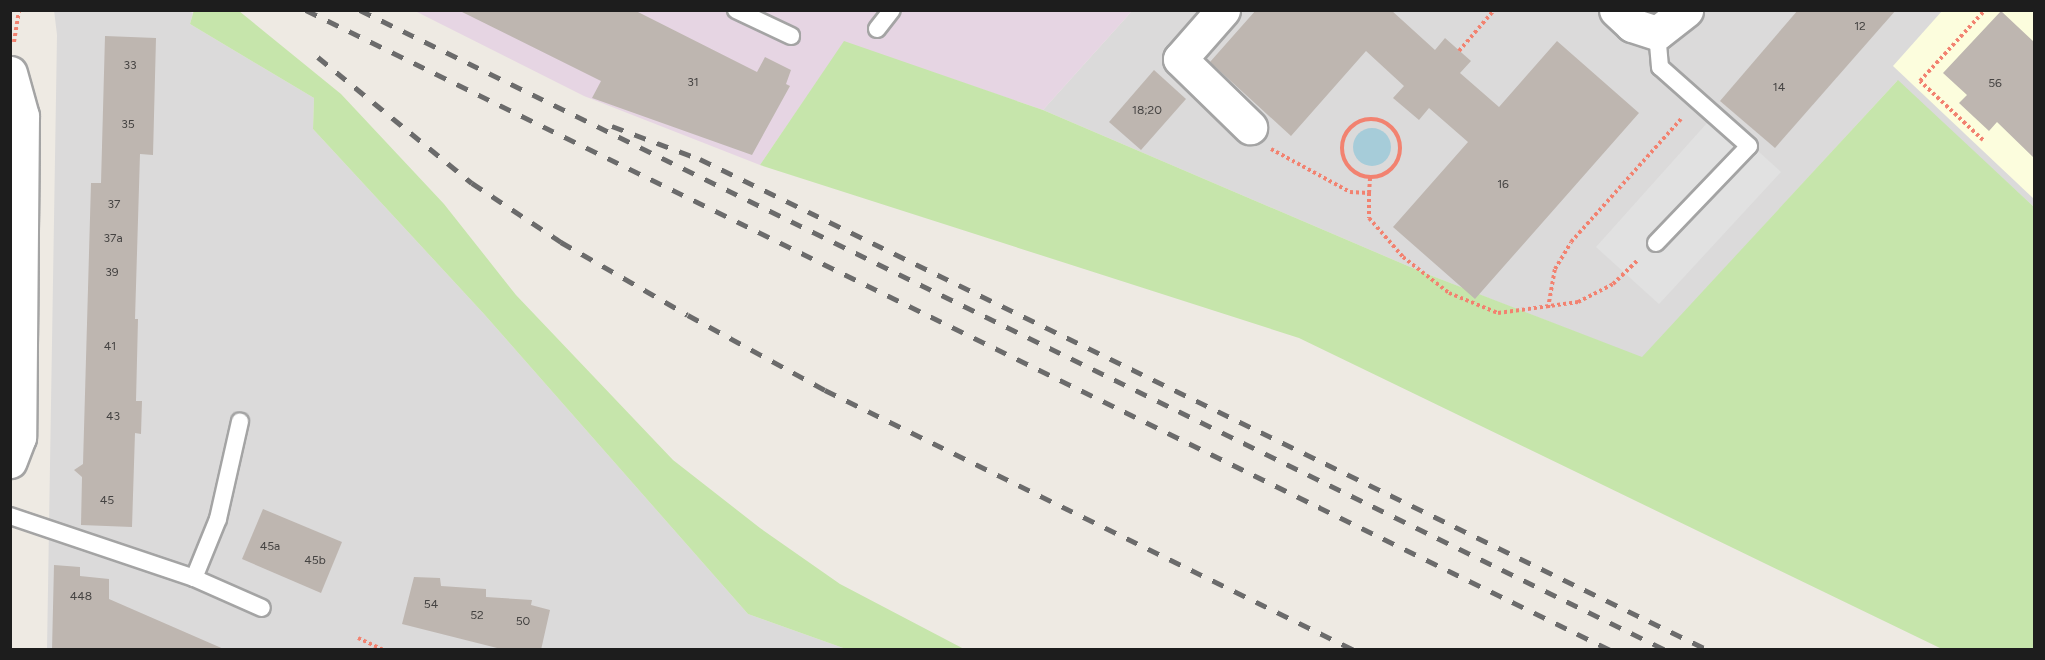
<!DOCTYPE html>
<style>
body{margin:0}
#map{position:relative;width:2045px;height:660px;overflow:hidden;background:#eeeae3;font-family:Figtree,sans-serif}
div>[style]{position:absolute}
[style*='--x']{left:calc(var(--x)*1px);top:calc(var(--y)*1px);width:calc(var(--w)*1px);rotate:calc(var(--a)*1deg)}
.residential>*{inset:0;background:#dbdada}
.industrial>*{inset:0;background:#e6d5e3}
.education>*{inset:0;background:#fcfddd}
.grass>*{inset:0;background:#c6e5ab}
.parking>*{inset:0;background:#e1e1e1}
.water>*{inset:0;background:#a6ccd9}
.round{border-radius:50%}
.building>*{inset:0;background:#beb6b0}
.path>*{height:4px;margin-top:-2px;transform-origin:0;background:repeating-linear-gradient(90deg,#f28270 0 3px,transparent 0 6px)}
.path>.ring{margin:-2px;padding:0;box-sizing:content-box;background:none;border:4px solid #f28270;border-radius:50%}
.roads{filter:drop-shadow(2px 0 #a4a4a4) drop-shadow(-2px 0 #a4a4a4) drop-shadow(0 2px #a4a4a4) drop-shadow(0 -2px #a4a4a4)}
.service>*{height:16px;margin:-8px;padding:0 8px;transform-origin:8px;border-radius:8px;background:#fff}
.minor>*{height:33px;margin:-16.5px;padding:0 16.5px;transform-origin:16.5px;border-radius:16.5px;background:#fff}
.rail>*{height:4.5px;margin-top:-2.25px;transform-origin:0;background:repeating-linear-gradient(90deg,#6b6b6b 0 12px,transparent 0 24px)}
span{translate:-50% -50%;white-space:nowrap;text-align:center;line-height:1.15;-webkit-text-stroke:6px #fff;paint-order:stroke}
.number-label{font-size:12px;color:#454342}
.number-label span{-webkit-text-stroke-width:0}
.frame{position:absolute;inset:0;border:12px solid #1d1d1d;pointer-events:none}
</style>
<div id="map">
<div class="residential">
<i style="clip-path:polygon(54px 10px,187px 11px,193px 13px,190px 24px,314px 98px,313px 129px,484px 314px,748px 614px,846px 649px,47px 650px,57px 35px)"></i>
<i style="clip-path:polygon(1132px 11px,2034px 11px,2034px 207px,1897px 81px,1642px 358px,1422px 272px,1043px 110px)"></i>
</div>
<div class="industrial">
<i style="clip-path:polygon(415px 11px,1132px 11px,1043px 110px,844px 42px,760px 165px,584px 96px)"></i>
</div>
<div class="education">
<i style="clip-path:polygon(1942px 11px,2034px 11px,2034px 199px,1893px 66px)"></i>
</div>
<div class="grass">
<i style="clip-path:polygon(194px 10px,239px 11px,341px 94px,444px 204px,516px 295px,673px 460px,760px 528px,840px 584px,964px 649px,846px 649px,748px 614px,484px 314px,313px 129px,314px 98px,190px 24px)"></i>
<i style="clip-path:polygon(844px 41px,1043px 110px,1422px 272px,1642px 357px,1898px 80px,2034px 207px,2034px 649px,1942px 649px,1299px 338px,760px 165px)"></i>
</div>
<div class="parking">
<i style="clip-path:polygon(1716px 113px,1781px 172px,1659px 304px,1596px 247px)"></i>
</div>
<div class="water">
<i class="round" style="left:1353px;top:128px;width:38px;height:38px"></i>
</div>
<div class="building">
<i style="clip-path:polygon(458px 10px,634px 10px,757px 72px,765px 57px,791px 70px,786px 84px,790px 86px,752px 155px,592px 98px,601px 81px)"></i>
<i style="clip-path:polygon(1256px 10px,1391px 10px,1435px 50px,1445px 38px,1471px 61px,1460px 73px,1499px 107px,1557px 41px,1639px 113px,1475px 299px,1393px 227px,1468px 142px,1429px 108px,1419px 120px,1393px 98px,1404px 86px,1366px 51px,1291px 136px,1210px 62px)"></i>
<i style="clip-path:polygon(1798px 10px,1896px 10px,1775px 148px,1720px 101px)"></i>
<i style="clip-path:polygon(2001px 11px,2034px 42px,2034px 158px,1997px 122px,1989px 131px,1959px 103px,1967px 95px,1943px 73px)"></i>
<i style="clip-path:polygon(105px 36px,156px 38px,153px 155px,140px 154px,135px 319px,138px 319px,136px 401px,142px 401px,141px 434px,135px 433px,132px 527px,81px 525px,82px 477px,74px 470px,83px 464px,91px 183px,101px 183px)"></i>
<i style="clip-path:polygon(1154px 70px,1186px 99px,1141px 150px,1109px 122px)"></i>
<i style="clip-path:polygon(263px 509px,342px 542px,321px 593px,242px 559px)"></i>
<i style="clip-path:polygon(54px 565px,80px 567px,80px 576px,109px 579px,109px 599px,226px 650px,52px 650px)"></i>
<i style="clip-path:polygon(414px 577px,440px 578px,441px 586px,486px 589px,486px 597px,532px 600px,531px 605px,550px 610px,541px 650px,505px 650px,402px 624px)"></i>
</div>
<div class="path">
<i style="--x:14;--y:42;--w:32;--a:-81"></i>
<i style="--x:1459;--y:51;--w:54;--a:-49.5"></i>
<i class="ring" style="left:1342px;top:119px;width:54px;height:54px"></i>
<i style="--x:1983;--y:140;--w:86;--a:-136.9"></i>
<i style="--x:1920;--y:81;--w:96;--a:-47.5"></i>
<i style="--x:1271;--y:149;--w:90;--a:28.6"></i>
<i style="--x:1350;--y:192;--w:19;--a:3"></i>
<i style="--x:1369;--y:193;--w:25;--a:90"></i>
<i style="--x:1369;--y:218;--w:52;--a:48.9"></i>
<i style="--x:1403;--y:257;--w:58;--a:38"></i>
<i style="--x:1449;--y:293;--w:53;--a:22.2"></i>
<i style="--x:1498;--y:313;--w:81;--a:-7.8"></i>
<i style="--x:1578;--y:302;--w:39;--a:-27"></i>
<i style="--x:1613;--y:284;--w:35;--a:-44"></i>
<i style="--x:1369;--y:193;--w:16;--a:-86"></i>
<i style="--x:1548;--y:308;--w:40;--a:-80"></i>
<i style="--x:1555;--y:269;--w:31;--a:-59"></i>
<i style="--x:1571;--y:242;--w:165;--a:-48.2"></i>
<i style="--x:358;--y:638;--w:29;--a:25"></i>
</div>
<div class="roads">
<div class="service">
<i style="--x:736;--y:10;--w:61;--a:25.3"></i>
<i style="--x:877;--y:29;--w:24;--a:-52"></i>
<i style="--x:1656;--y:243;--w:134;--a:-46.2"></i>
<i style="--x:1749;--y:146;--w:119;--a:-138.4"></i>
<i style="--x:1660;--y:67;--w:34;--a:-95"></i>
<i style="--x:10;--y:516;--w:194;--a:18.6"></i>
<i style="--x:194;--y:578;--w:74;--a:23.8"></i>
<i style="--x:194;--y:578;--w:64;--a:-67.9"></i>
<i style="--x:218;--y:519;--w:100;--a:-77.3"></i>
</div>
<div class="minor">
<i style="--x:1223;--y:10;--w:65;--a:131.3"></i>
<i style="--x:1180;--y:59;--w:98;--a:44.2"></i>
<i style="--x:1616;--y:10;--w:22;--a:43"></i>
<i style="--x:1632;--y:25;--w:26;--a:18"></i>
<i style="--x:1657;--y:33;--w:37;--a:-38"></i>
<i style="--x:10;--y:73;--w:45;--a:74.4"></i>
<i style="--x:22;--y:116;--w:321;--a:90.5"></i>
<i style="--x:19;--y:437;--w:26;--a:111"></i>
</div>
</div>
<div class="rail">
<i style="--x:306;--y:10;--w:1453;--a:26.14"></i>
<i style="--x:360;--y:10;--w:1454;--a:26.11"></i>
<i style="--x:318;--y:57;--w:199;--a:39.3"></i>
<i style="--x:472;--y:183;--w:107;--a:33.5"></i>
<i style="--x:561;--y:242;--w:146;--a:29.9"></i>
<i style="--x:688;--y:315;--w:156;--a:28.7"></i>
<i style="--x:825;--y:390;--w:589;--a:26.17"></i>
<i style="--x:612;--y:126;--w:94;--a:20.6"></i>
<i style="--x:700;--y:159;--w:1121;--a:25.97"></i>
</div>
<div class="number-label">
<span style="left:1860px;top:27px">12</span>
<span style="left:130px;top:66px">33</span>
<span style="left:693px;top:83px">31</span>
<span style="left:1995px;top:84px">56</span>
<span style="left:1779px;top:88px">14</span>
<span style="left:1147px;top:111px">18;20</span>
<span style="left:128px;top:125px">35</span>
<span style="left:1503px;top:185px">16</span>
<span style="left:114px;top:205px">37</span>
<span style="left:113px;top:239px">37a</span>
<span style="left:112px;top:273px">39</span>
<span style="left:110px;top:347px">41</span>
<span style="left:113px;top:417px">43</span>
<span style="left:107px;top:501px">45</span>
<span style="left:270px;top:547px">45a</span>
<span style="left:315px;top:561px">45b</span>
<span style="left:81px;top:597px">448</span>
<span style="left:431px;top:605px">54</span>
<span style="left:477px;top:616px">52</span>
<span style="left:523px;top:622px">50</span>
</div>
<div class="frame"></div>
</div>
